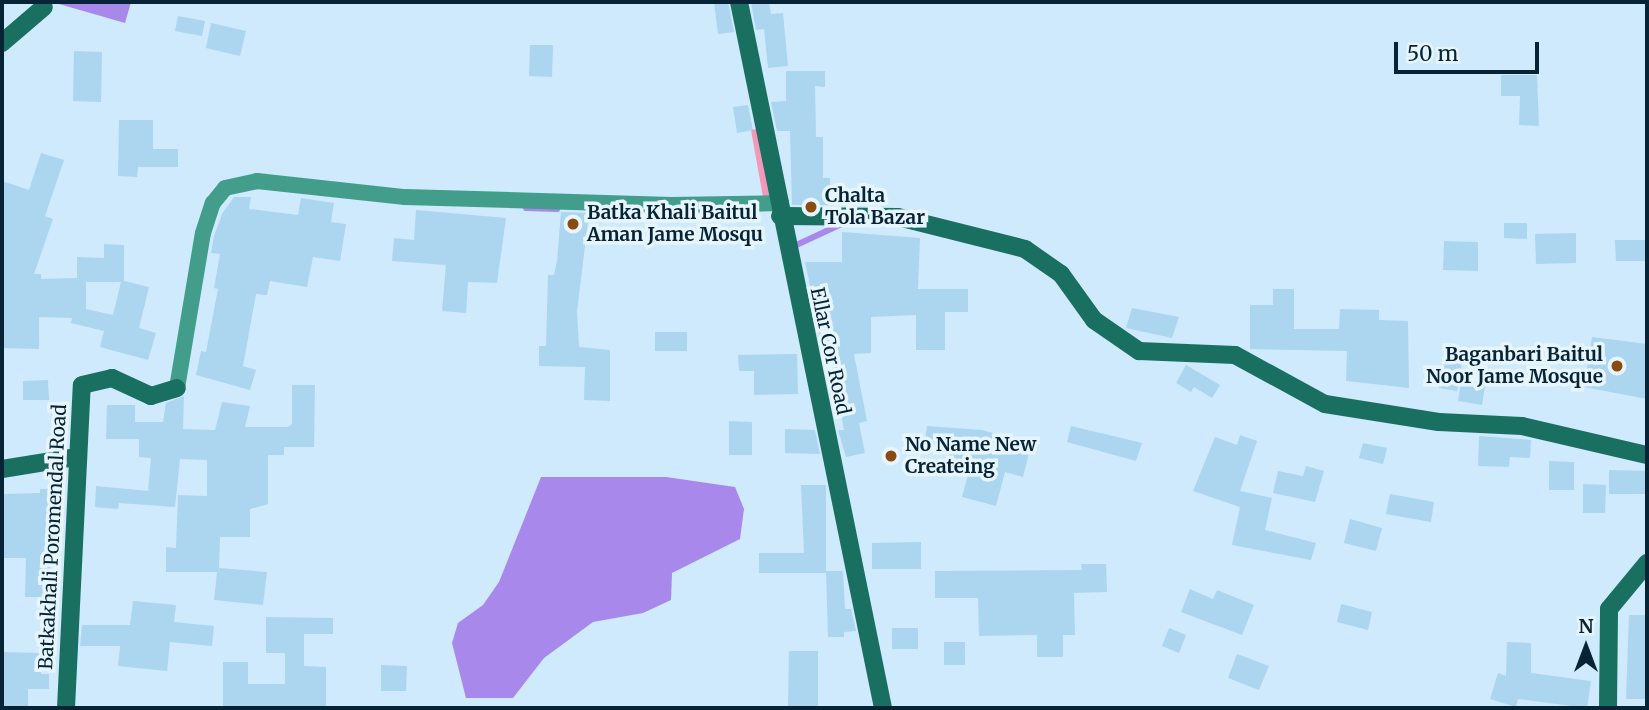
<!DOCTYPE html>
<style>
body{margin:0}
#map{position:relative;width:1649px;height:710px;overflow:hidden;background:#cfeafc;font-family:Merriweather,serif}
div>[style]{position:absolute}
[style*='--x']{left:calc(var(--x)*1px);top:calc(var(--y)*1px);width:calc(var(--w)*1px);rotate:calc(var(--a)*1deg)}
.green>*{inset:0;background:#f398b8}
.water>*{inset:0;background:#a888eb}
.stream>*{height:6px;margin:-3px;padding:0 3px;transform-origin:3px;border-radius:3px;background:#a888eb}
.building>*{inset:0;background:#acd5f0}
.street>*{height:16px;margin:-8px;padding:0 8px;transform-origin:8px;border-radius:8px;background:#429e8b}
.secondary>*{height:18px;margin:-9px;padding:0 9px;transform-origin:9px;border-radius:9px;background:#197061}
.dots>*{width:19px;height:19px;translate:-50% -50%;box-sizing:border-box;border:4px solid #e7f5fe;border-radius:50%}
span{translate:-50% -50%;white-space:nowrap;text-align:center;line-height:1.15;-webkit-text-stroke:7px #e7f5fe;paint-order:stroke}
.poi-label{font-size:19px;color:#062435;font-weight:700}
.left{translate:0 -50%;text-align:left}
.right{translate:-100% -50%;text-align:right}
.street-label{font-size:19px;color:#062435}
.frame{position:absolute;inset:0;border:4px solid #062435;pointer-events:none}
.north{position:absolute;left:1551px;top:612px;width:70px;height:70px;-webkit-text-stroke:5px #e7f5fe;paint-order:stroke;rotate:0deg;font-size:19px;font-weight:700;line-height:28px;text-align:center;color:#062435}
.north::after{content:'';display:block;margin:auto;width:24px;height:32px;background:#062435;clip-path:polygon(50% 0,100% 100%,50% 72%,0 100%)}
.scale{position:absolute;left:1394px;top:42px;width:145px;height:32px;box-sizing:border-box;border:4px solid #062435;border-top:0;padding-left:9px;font-size:21px;line-height:24px;white-space:nowrap;color:#062435;-webkit-text-stroke:5px #e7f5fe;paint-order:stroke}
</style>
<div id="map">
<div class="green">
<i style="clip-path:polygon(762px 128px,774px 195px,763px 197px,751px 130px)"></i>
</div>
<div class="water">
<i style="clip-path:polygon(52px 2px,131px 2px,125px 23px)"></i>
<i style="clip-path:polygon(541px 477px,666px 477px,735px 487px,744px 509px,740px 539px,672px 573px,671px 600px,643px 613px,593px 622px,544px 658px,513px 698px,466px 698px,452px 643px,458px 623px,483px 605px,499px 582px)"></i>
</div>
<div class="stream">
<i style="--x:526;--y:208;--w:31;--a:2"></i>
<i style="--x:792;--y:247;--w:60;--a:-24.8"></i>
</div>
<div class="building">
<i style="clip-path:polygon(714px 2px,728px 2px,734px 32px,718px 34px)"></i>
<i style="clip-path:polygon(751px 2px,769px 2px,771px 14px,783px 13px,788px 66px,768px 68px,764px 29px,756px 30px)"></i>
<i style="clip-path:polygon(178px 16px,205px 21px,202px 36px,175px 31px)"></i>
<i style="clip-path:polygon(211px 23px,246px 31px,240px 56px,206px 48px)"></i>
<i style="clip-path:polygon(530px 45px,553px 45px,552px 77px,529px 76px)"></i>
<i style="clip-path:polygon(74px 51px,102px 52px,101px 102px,73px 101px)"></i>
<i style="clip-path:polygon(786px 71px,825px 71px,825px 87px,815px 86px,816px 137px,823px 137px,823px 178px,830px 178px,830px 205px,792px 205px,790px 131px,777px 131px,771px 102px,786px 101px)"></i>
<i style="clip-path:polygon(1501px 75px,1537px 75px,1539px 126px,1519px 125px,1520px 96px,1501px 96px)"></i>
<i style="clip-path:polygon(748px 105px,753px 130px,737px 133px,733px 107px)"></i>
<i style="clip-path:polygon(119px 120px,153px 120px,153px 149px,178px 149px,178px 167px,138px 167px,137px 177px,118px 176px)"></i>
<i style="clip-path:polygon(evenodd,41px 153px,64px 160px,45px 216px,53px 219px,34px 274px,41px 274px,41px 279px,77px 278px,77px 257px,104px 258px,104px 244px,124px 245px,124px 281px,149px 287px,139px 328px,156px 333px,148px 360px,100px 347px,104px 331px,71px 323px,72px 318px,39px 317px,39px 349px,2px 348px,2px 181px,29px 190px,41px 153px,86px 282px,121px 282px,113px 315px,86px 309px,86px 282px)"></i>
<i style="clip-path:polygon(234px 197px,251px 197px,249px 209px,298px 215px,301px 198px,334px 203px,331px 222px,346px 224px,340px 261px,313px 257px,307px 287px,270px 281px,267px 295px,256px 294px,243px 366px,256px 370px,250px 390px,196px 375px,201px 351px,206px 352px,218px 289px,214px 288px,220px 254px,211px 253px,214px 236px,222px 214px)"></i>
<i style="clip-path:polygon(416px 210px,506px 218px,497px 283px,468px 282px,466px 313px,442px 311px,446px 265px,392px 261px,394px 238px,414px 240px)"></i>
<i style="clip-path:polygon(561px 212px,589px 213px,577px 311px,579px 347px,610px 350px,610px 401px,584px 400px,585px 367px,539px 366px,539px 346px,546px 346px,548px 275px,554px 275px,557px 261px)"></i>
<i style="clip-path:polygon(1504px 223px,1527px 223px,1527px 239px,1504px 238px)"></i>
<i style="clip-path:polygon(842px 232px,920px 238px,918px 289px,968px 289px,968px 312px,945px 312px,945px 350px,916px 350px,916px 315px,871px 317px,871px 353px,854px 354px,867px 421px,859px 423px,865px 453px,846px 457px,838px 430px,844px 430px,833px 373px,828px 373px,827px 342px,820px 342px,818px 304px,814px 304px,805px 262px,842px 262px)"></i>
<i style="clip-path:polygon(1576px 233px,1576px 263px,1536px 264px,1535px 234px)"></i>
<i style="clip-path:polygon(1615px 240px,1647px 240px,1647px 261px,1616px 261px)"></i>
<i style="clip-path:polygon(1444px 241px,1478px 242px,1478px 271px,1443px 270px)"></i>
<i style="clip-path:polygon(1273px 289px,1294px 289px,1294px 329px,1339px 329px,1340px 309px,1379px 310px,1379px 320px,1408px 321px,1409px 388px,1346px 381px,1347px 351px,1250px 349px,1250px 305px,1273px 305px)"></i>
<i style="clip-path:polygon(1132px 308px,1179px 317px,1172px 338px,1126px 328px)"></i>
<i style="clip-path:polygon(655px 332px,687px 332px,687px 351px,655px 351px)"></i>
<i style="clip-path:polygon(1592px 337px,1647px 344px,1647px 399px,1584px 387px)"></i>
<i style="clip-path:polygon(797px 354px,798px 394px,754px 395px,754px 371px,739px 371px,738px 355px)"></i>
<i style="clip-path:polygon(1445px 354px,1463px 357px,1457px 391px,1439px 388px)"></i>
<i style="clip-path:polygon(1186px 365px,1220px 385px,1212px 398px,1194px 387px,1191px 392px,1176px 383px)"></i>
<i style="clip-path:polygon(48px 380px,49px 400px,23px 400px,23px 381px)"></i>
<i style="clip-path:polygon(1461px 382px,1485px 386px,1482px 405px,1458px 401px)"></i>
<i style="clip-path:polygon(292px 385px,315px 385px,314px 447px,284px 447px,284px 455px,268px 455px,268px 504px,250px 509px,250px 537px,220px 537px,219px 568px,267px 572px,263px 605px,214px 600px,217px 572px,166px 572px,166px 547px,176px 548px,178px 495px,207px 496px,207px 460px,180px 459px,175px 507px,119px 503px,118px 509px,95px 507px,96px 486px,148px 491px,151px 458px,139px 457px,139px 439px,106px 439px,107px 405px,135px 405px,135px 422px,163px 422px,166px 403px,184px 396px,183px 429px,215px 430px,222px 402px,250px 406px,245px 427px,288px 427px,292px 424px)"></i>
<i style="clip-path:polygon(729px 421px,752px 422px,752px 455px,729px 455px)"></i>
<i style="clip-path:polygon(927px 426px,982px 430px,1014px 439px,1012px 444px,1030px 449px,1023px 477px,1005px 472px,996px 506px,962px 497px,971px 463px,948px 460px,948px 452px,924px 449px)"></i>
<i style="clip-path:polygon(1071px 426px,1142px 443px,1136px 461px,1067px 442px)"></i>
<i style="clip-path:polygon(785px 429px,815px 430px,820px 454px,785px 453px)"></i>
<i style="clip-path:polygon(1240px 435px,1257px 441px,1240px 491px,1272px 498px,1265px 530px,1316px 543px,1311px 560px,1232px 545px,1240px 507px,1193px 491px,1215px 437px,1237px 445px)"></i>
<i style="clip-path:polygon(1479px 436px,1531px 440px,1530px 458px,1510px 457px,1509px 467px,1478px 466px)"></i>
<i style="clip-path:polygon(1363px 443px,1387px 448px,1383px 464px,1359px 458px)"></i>
<i style="clip-path:polygon(1549px 461px,1574px 462px,1574px 490px,1549px 490px)"></i>
<i style="clip-path:polygon(1306px 466px,1324px 471px,1315px 502px,1273px 493px,1278px 471px,1303px 476px)"></i>
<i style="clip-path:polygon(1609px 470px,1646px 471px,1646px 494px,1609px 494px)"></i>
<i style="clip-path:polygon(1583px 484px,1606px 485px,1605px 513px,1583px 513px)"></i>
<i style="clip-path:polygon(801px 485px,826px 485px,826px 573px,759px 573px,759px 553px,804px 553px)"></i>
<i style="clip-path:polygon(40px 489px,63px 489px,61px 541px,50px 541px,50px 597px,25px 597px,26px 558px,2px 558px,2px 494px,40px 493px)"></i>
<i style="clip-path:polygon(1390px 494px,1434px 502px,1431px 522px,1386px 514px)"></i>
<i style="clip-path:polygon(1350px 519px,1382px 528px,1376px 551px,1344px 543px)"></i>
<i style="clip-path:polygon(921px 542px,921px 569px,872px 569px,872px 543px)"></i>
<i style="clip-path:polygon(1081px 564px,1106px 564px,1107px 592px,1074px 593px,1075px 635px,1063px 635px,1063px 657px,1037px 657px,1037px 635px,979px 636px,978px 598px,935px 598px,935px 571px,1082px 570px)"></i>
<i style="clip-path:polygon(826px 571px,843px 571px,845px 609px,851px 609px,856px 631px,844px 632px,844px 637px,828px 637px)"></i>
<i style="clip-path:polygon(1190px 589px,1213px 599px,1217px 590px,1254px 605px,1242px 635px,1181px 612px)"></i>
<i style="clip-path:polygon(133px 601px,176px 605px,174px 622px,214px 626px,212px 646px,170px 642px,167px 671px,118px 666px,120px 646px,80px 646px,82px 625px,130px 625px)"></i>
<i style="clip-path:polygon(1341px 604px,1372px 612px,1368px 630px,1337px 622px)"></i>
<i style="clip-path:polygon(1629px 615px,1647px 615px,1647px 699px,1626px 699px)"></i>
<i style="clip-path:polygon(266px 617px,333px 618px,333px 634px,304px 634px,304px 666px,326px 667px,326px 708px,223px 708px,223px 662px,248px 662px,248px 684px,285px 684px,285px 653px,266px 653px)"></i>
<i style="clip-path:polygon(892px 628px,918px 628px,918px 649px,892px 649px)"></i>
<i style="clip-path:polygon(1169px 628px,1186px 635px,1179px 653px,1162px 646px)"></i>
<i style="clip-path:polygon(944px 642px,965px 642px,965px 665px,944px 665px)"></i>
<i style="clip-path:polygon(1507px 642px,1531px 643px,1531px 673px,1591px 681px,1587px 708px,1518px 699px,1516px 707px,1490px 699px,1498px 673px,1506px 676px)"></i>
<i style="clip-path:polygon(789px 651px,818px 651px,818px 708px,788px 708px)"></i>
<i style="clip-path:polygon(2px 652px,41px 653px,41px 674px,49px 674px,49px 689px,28px 689px,28px 708px,2px 708px)"></i>
<i style="clip-path:polygon(1237px 654px,1269px 666px,1259px 690px,1228px 678px)"></i>
<i style="clip-path:polygon(381px 665px,407px 666px,406px 691px,381px 691px)"></i>
</div>
<div class="street">
<i style="--x:177;--y:388;--w:157;--a:-80.5"></i>
<i style="--x:203;--y:233;--w:32;--a:-72"></i>
<i style="--x:213;--y:203;--w:19;--a:-51"></i>
<i style="--x:225;--y:188;--w:33;--a:-12"></i>
<i style="--x:257;--y:181;--w:149;--a:6.2"></i>
<i style="--x:405;--y:197;--w:266;--a:1.7"></i>
<i style="--x:671;--y:205;--w:110;--a:-1"></i>
</div>
<div class="secondary">
<i style="--x:739;--y:2;--w:721;--a:78.47"></i>
<i style="--x:2;--y:43;--w:55;--a:-40.6"></i>
<i style="--x:780;--y:216;--w:118;--a:0.5"></i>
<i style="--x:898;--y:217;--w:131;--a:14.1"></i>
<i style="--x:1025;--y:249;--w:44;--a:34.8"></i>
<i style="--x:1061;--y:274;--w:57;--a:54.3"></i>
<i style="--x:1094;--y:320;--w:55;--a:34.6"></i>
<i style="--x:1139;--y:351;--w:96;--a:2.4"></i>
<i style="--x:1235;--y:355;--w:102;--a:28.6"></i>
<i style="--x:1325;--y:404;--w:115;--a:9"></i>
<i style="--x:1439;--y:422;--w:83;--a:2.8"></i>
<i style="--x:1522;--y:426;--w:128;--a:13.1"></i>
<i style="--x:2;--y:469;--w:76;--a:-9.1"></i>
<i style="--x:66;--y:708;--w:323;--a:-87.2"></i>
<i style="--x:82;--y:385;--w:31;--a:-13"></i>
<i style="--x:112;--y:378;--w:43;--a:24.8"></i>
<i style="--x:151;--y:396;--w:27;--a:-17"></i>
<i style="--x:1608;--y:708;--w:99;--a:-89.4"></i>
<i style="--x:1609;--y:609;--w:60;--a:-50.4"></i>
</div>
<div class="dots">
<i style="left:811px;top:207px;background:#8a4b10"></i>
<i style="left:573px;top:224px;background:#8a4b10"></i>
<i style="left:1617px;top:366px;background:#8a4b10"></i>
<i style="left:891px;top:456px;background:#8a4b10"></i>
</div>
<div class="poi-label">
<span class="left" style="left:825px;top:207px">Chalta<br>Tola Bazar</span>
<span class="left" style="left:587px;top:224px">Batka Khali Baitul<br>Aman Jame Mosqu</span>
<span class="right" style="left:1603px;top:366px">Baganbari Baitul<br>Noor Jame Mosque</span>
<span class="left" style="left:905px;top:456px">No Name New<br>Createing</span>
</div>
<div class="street-label">
<span style="left:830px;top:351px;rotate:78deg">Ellar Cor Road</span>
<span style="left:53px;top:537px;rotate:-87deg">Batkakhali Poromendal Road</span>
</div>
<div class="frame"></div>
<div class="north">N</div>
<div class="scale">50 m</div>
</div>
